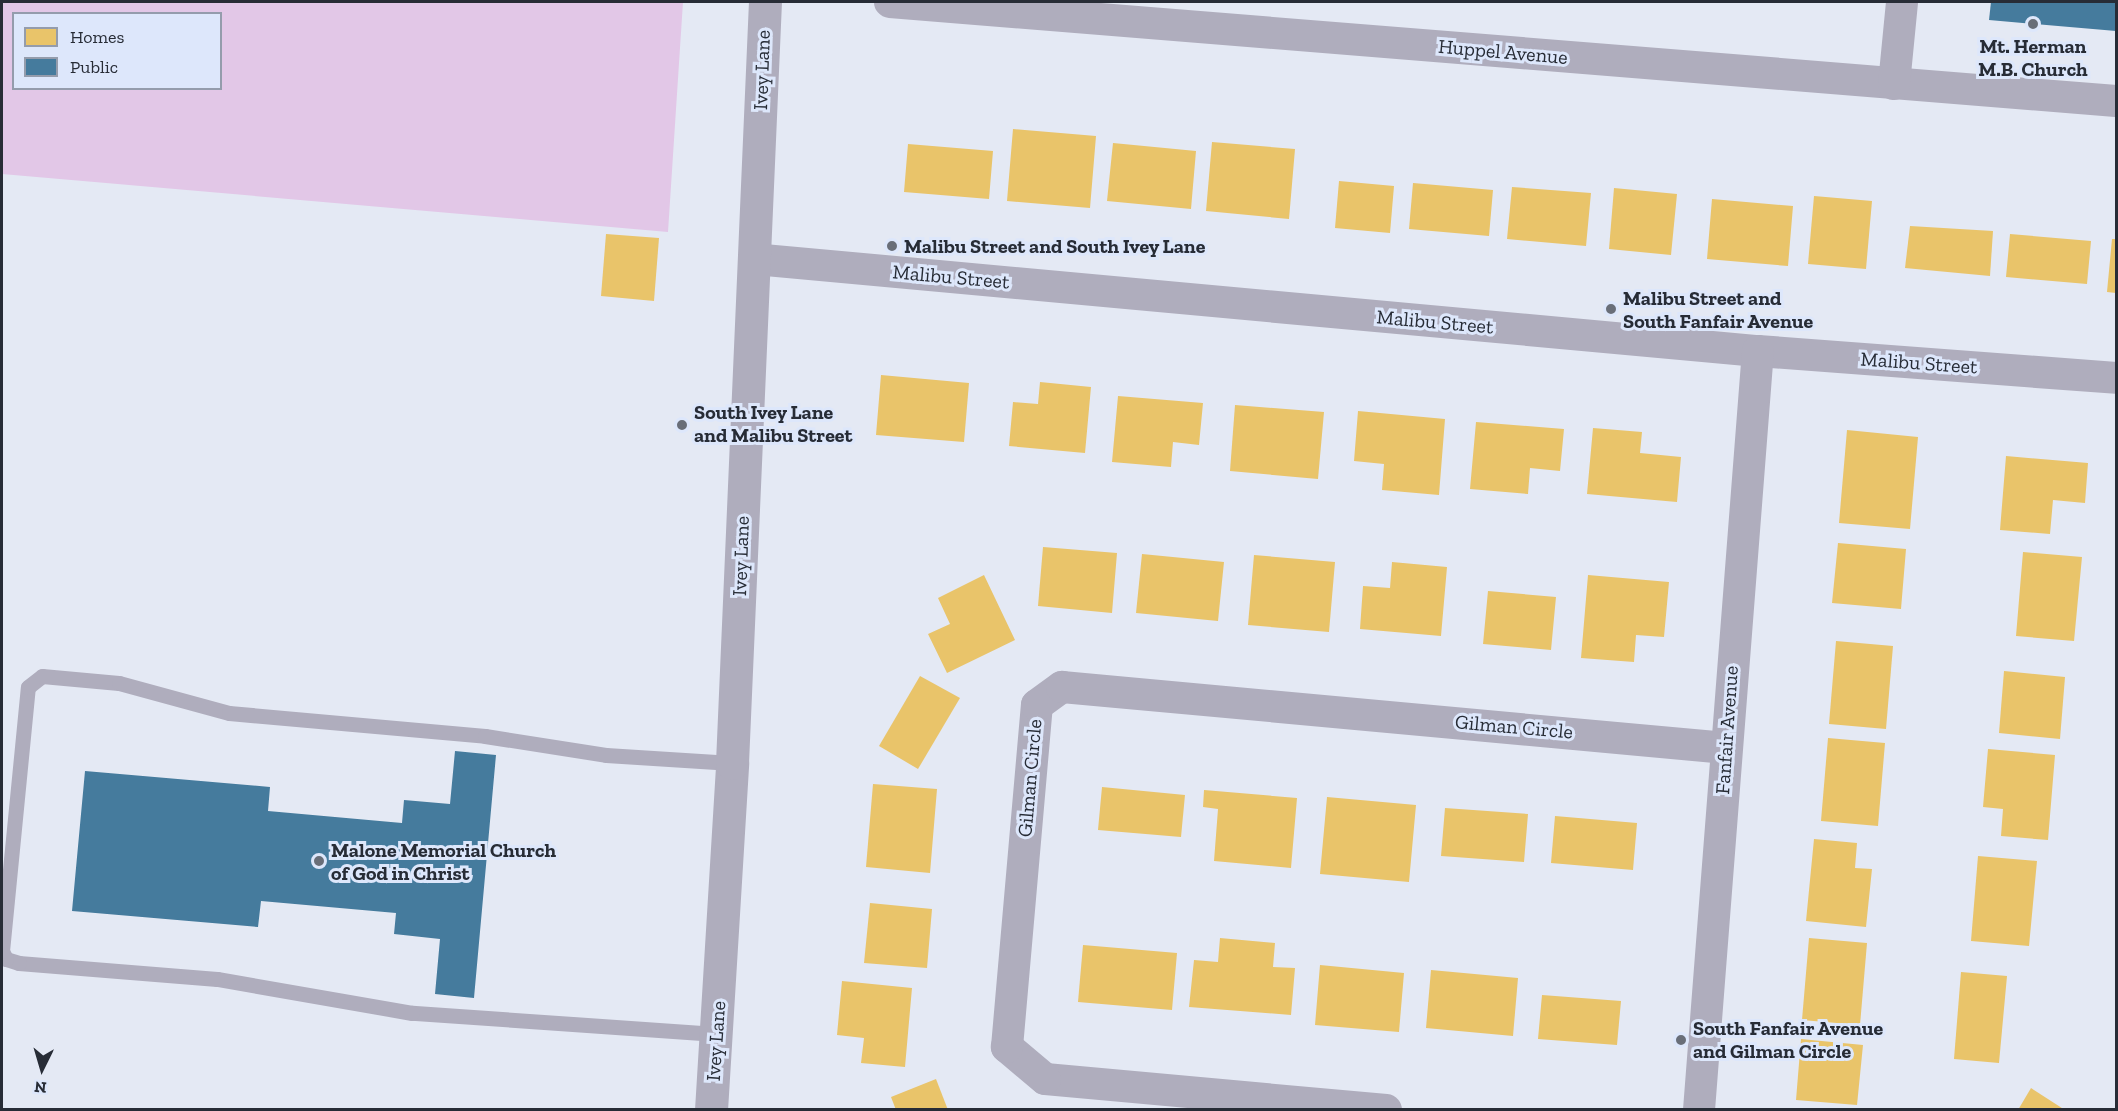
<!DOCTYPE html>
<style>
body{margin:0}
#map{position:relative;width:2118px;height:1111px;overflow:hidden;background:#e4e9f4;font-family:"Zilla Slab",serif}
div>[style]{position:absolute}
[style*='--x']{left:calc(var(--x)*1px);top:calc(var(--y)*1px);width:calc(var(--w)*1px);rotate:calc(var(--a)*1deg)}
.green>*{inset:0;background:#e2c7e7}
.homes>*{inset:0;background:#e9c46a}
.public>*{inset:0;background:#457b9d}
.service>*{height:15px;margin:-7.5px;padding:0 7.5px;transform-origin:7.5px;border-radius:7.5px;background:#afadbd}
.minor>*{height:32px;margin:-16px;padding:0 16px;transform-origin:16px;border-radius:16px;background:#afadbd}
.tertiary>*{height:33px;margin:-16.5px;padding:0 16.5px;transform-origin:16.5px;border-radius:16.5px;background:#afadbd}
.dots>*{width:16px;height:16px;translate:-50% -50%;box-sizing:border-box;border:3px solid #dde7fb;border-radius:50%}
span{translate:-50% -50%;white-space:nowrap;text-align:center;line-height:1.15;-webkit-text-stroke:6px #dde7fb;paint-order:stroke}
.poi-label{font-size:20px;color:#272c36;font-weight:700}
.left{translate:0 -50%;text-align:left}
.street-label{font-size:20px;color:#272c36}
.frame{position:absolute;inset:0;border:3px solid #272c36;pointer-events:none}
.legend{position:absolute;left:12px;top:12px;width:210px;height:78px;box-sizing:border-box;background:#dde7fb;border:2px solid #949cac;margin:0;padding:8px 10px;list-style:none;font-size:18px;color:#272c36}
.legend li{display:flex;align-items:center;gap:12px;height:30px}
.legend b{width:30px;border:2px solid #949cac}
.north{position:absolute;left:12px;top:1039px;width:60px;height:60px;-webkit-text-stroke:4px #dde7fb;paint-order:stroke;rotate:185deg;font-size:16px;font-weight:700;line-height:24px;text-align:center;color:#272c36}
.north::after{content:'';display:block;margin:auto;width:21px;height:27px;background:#272c36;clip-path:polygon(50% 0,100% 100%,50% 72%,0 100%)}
</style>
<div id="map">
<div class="green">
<i style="clip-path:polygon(evenodd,2px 2px,683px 2px,668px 232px,2px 174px,2px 2px,14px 14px,220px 14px,220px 88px,14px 88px,14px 14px)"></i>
</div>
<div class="homes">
<i style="clip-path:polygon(1013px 129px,1096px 136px,1090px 208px,1007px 201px)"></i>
<i style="clip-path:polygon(1212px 142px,1295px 149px,1289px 219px,1206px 211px)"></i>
<i style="clip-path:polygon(1113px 143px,1196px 151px,1191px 209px,1107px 201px)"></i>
<i style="clip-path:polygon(908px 144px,993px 151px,989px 199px,904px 192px)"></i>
<i style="clip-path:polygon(1339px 181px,1394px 186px,1390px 233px,1335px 228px)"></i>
<i style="clip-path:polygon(1413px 183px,1493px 190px,1489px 236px,1409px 229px)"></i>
<i style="clip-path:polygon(1512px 187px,1591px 193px,1586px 246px,1507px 239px)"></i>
<i style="clip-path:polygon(1614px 188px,1677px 194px,1671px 255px,1609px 249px)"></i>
<i style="clip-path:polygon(1814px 196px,1872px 201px,1866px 269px,1808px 264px)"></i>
<i style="clip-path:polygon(1712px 199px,1793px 206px,1788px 266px,1707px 259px)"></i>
<i style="clip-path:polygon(1910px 226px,1993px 231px,1990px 276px,1905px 268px)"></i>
<i style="clip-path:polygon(606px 234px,659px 238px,654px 301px,601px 296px)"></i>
<i style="clip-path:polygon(2010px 234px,2091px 241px,2087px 284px,2006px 277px)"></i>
<i style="clip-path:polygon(2112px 239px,2116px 239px,2116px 293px,2107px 292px)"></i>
<i style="clip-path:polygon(881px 375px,969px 383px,964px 442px,876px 435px)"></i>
<i style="clip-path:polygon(1040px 382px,1091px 387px,1085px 453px,1009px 446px,1013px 402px,1038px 404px)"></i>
<i style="clip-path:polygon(1118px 396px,1203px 403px,1199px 445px,1173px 442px,1171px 467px,1112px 462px)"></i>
<i style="clip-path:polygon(1235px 405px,1324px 412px,1318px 479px,1230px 471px)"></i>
<i style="clip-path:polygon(1358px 411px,1445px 419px,1439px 495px,1382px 490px,1384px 464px,1354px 461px)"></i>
<i style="clip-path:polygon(1476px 422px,1564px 429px,1560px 471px,1530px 468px,1528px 494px,1470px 489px)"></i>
<i style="clip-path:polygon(1593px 428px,1642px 432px,1640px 453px,1681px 457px,1677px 502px,1587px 494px)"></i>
<i style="clip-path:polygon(1847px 430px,1918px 437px,1910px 529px,1839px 523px)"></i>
<i style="clip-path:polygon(2006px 456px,2088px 463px,2085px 503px,2053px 500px,2050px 534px,2000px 530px)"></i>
<i style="clip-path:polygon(1838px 543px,1906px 549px,1901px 609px,1832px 603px)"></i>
<i style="clip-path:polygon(1043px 547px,1117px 553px,1112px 613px,1038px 606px)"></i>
<i style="clip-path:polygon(2023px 552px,2082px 557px,2074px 641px,2016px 636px)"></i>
<i style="clip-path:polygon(1142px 554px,1224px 562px,1218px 621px,1136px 613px)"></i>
<i style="clip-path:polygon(1254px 555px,1335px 562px,1329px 632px,1248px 625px)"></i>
<i style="clip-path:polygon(1392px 562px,1447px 567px,1441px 636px,1360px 629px,1363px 586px,1390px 588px)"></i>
<i style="clip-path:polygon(984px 575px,1015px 640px,947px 673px,928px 634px,950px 624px,938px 598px)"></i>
<i style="clip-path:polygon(1588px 575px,1669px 582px,1664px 637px,1636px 635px,1634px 662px,1581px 658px)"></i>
<i style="clip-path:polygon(1488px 591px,1556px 597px,1551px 650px,1483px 644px)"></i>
<i style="clip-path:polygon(1836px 641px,1893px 646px,1886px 729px,1829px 724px)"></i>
<i style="clip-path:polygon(2004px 671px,2065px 677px,2060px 739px,1999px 733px)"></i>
<i style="clip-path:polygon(920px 676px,960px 698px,918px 769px,879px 746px)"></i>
<i style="clip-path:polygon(1828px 738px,1885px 743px,1878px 826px,1821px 821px)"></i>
<i style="clip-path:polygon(1988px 749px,2055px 755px,2048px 840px,2001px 836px,2003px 809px,1983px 807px)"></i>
<i style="clip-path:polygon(873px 784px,937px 789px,930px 873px,866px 867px)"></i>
<i style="clip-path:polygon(1102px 787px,1185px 795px,1181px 837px,1098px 830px)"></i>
<i style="clip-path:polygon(1204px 790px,1297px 798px,1291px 868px,1214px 861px,1218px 809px,1203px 807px)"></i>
<i style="clip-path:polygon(1327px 797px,1416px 805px,1409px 882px,1320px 874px)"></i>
<i style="clip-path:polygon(1445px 808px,1528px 814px,1524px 862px,1441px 856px)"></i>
<i style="clip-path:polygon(1555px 816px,1637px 823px,1633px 870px,1551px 863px)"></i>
<i style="clip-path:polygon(1814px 839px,1857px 843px,1855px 868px,1872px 869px,1866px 927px,1806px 921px)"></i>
<i style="clip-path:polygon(1978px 856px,2037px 861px,2029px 946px,1971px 941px)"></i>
<i style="clip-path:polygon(870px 903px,932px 909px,927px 968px,864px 963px)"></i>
<i style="clip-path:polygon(1220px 938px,1275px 943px,1273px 967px,1295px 968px,1291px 1015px,1189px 1007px,1194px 960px,1218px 962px)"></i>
<i style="clip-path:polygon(1809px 938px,1867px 943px,1860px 1025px,1802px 1020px)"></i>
<i style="clip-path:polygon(1083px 945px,1177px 953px,1172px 1010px,1078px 1002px)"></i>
<i style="clip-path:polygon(1320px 965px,1404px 973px,1399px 1032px,1315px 1025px)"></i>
<i style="clip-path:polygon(1431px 970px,1518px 978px,1513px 1036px,1426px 1028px)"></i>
<i style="clip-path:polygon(1961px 972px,2007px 976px,1999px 1063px,1954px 1059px)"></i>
<i style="clip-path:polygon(842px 981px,912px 988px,905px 1067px,861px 1063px,864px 1038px,837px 1035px)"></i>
<i style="clip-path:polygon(1542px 995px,1621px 1001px,1617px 1045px,1538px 1039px)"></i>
<i style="clip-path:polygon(1801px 1039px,1863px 1045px,1857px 1105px,1796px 1100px)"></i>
<i style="clip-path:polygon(936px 1079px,948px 1110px,896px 1110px,891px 1097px)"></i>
<i style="clip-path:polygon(2031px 1088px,2065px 1110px,2018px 1110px)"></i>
</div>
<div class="public">
<i style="clip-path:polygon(1991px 2px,2116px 2px,2116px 31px,1989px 20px)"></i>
<i style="clip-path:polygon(455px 751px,496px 755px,474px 998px,435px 994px,440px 939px,394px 934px,396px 913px,261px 901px,258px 927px,72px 911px,85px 771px,270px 787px,268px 811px,402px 823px,404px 800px,450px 804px)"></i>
</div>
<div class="service">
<i style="--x:716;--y:1034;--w:305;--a:-176"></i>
<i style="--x:412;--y:1013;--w:198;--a:-170.1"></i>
<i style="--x:217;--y:979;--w:199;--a:-175.4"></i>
<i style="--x:19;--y:963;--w:14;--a:-163"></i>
<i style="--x:6;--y:959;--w:9;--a:-117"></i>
<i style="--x:2;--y:951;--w:265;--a:-84.4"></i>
<i style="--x:28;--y:687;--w:18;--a:-38"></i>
<i style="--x:42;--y:676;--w:77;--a:5.2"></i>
<i style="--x:119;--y:683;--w:114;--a:15.3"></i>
<i style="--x:229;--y:713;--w:257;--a:5.1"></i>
<i style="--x:485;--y:736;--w:122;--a:8.9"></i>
<i style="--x:606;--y:755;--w:126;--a:3.6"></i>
</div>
<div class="minor">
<i style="--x:890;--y:2;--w:1230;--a:4.62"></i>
<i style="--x:1894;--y:84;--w:82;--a:-84.4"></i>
<i style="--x:754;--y:259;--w:1008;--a:5.24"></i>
<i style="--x:1758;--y:351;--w:359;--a:4.3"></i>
<i style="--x:1386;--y:1110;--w:342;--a:-174.8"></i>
<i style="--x:1045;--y:1079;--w:50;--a:-139.9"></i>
<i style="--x:1007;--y:1047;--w:343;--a:-85"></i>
<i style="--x:1037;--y:705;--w:31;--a:-36"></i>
<i style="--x:1062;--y:687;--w:667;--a:5.25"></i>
<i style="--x:1699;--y:1110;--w:761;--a:-85.56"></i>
</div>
<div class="tertiary">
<i style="--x:711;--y:1110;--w:348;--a:-86.5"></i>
<i style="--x:732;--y:763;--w:762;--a:-87.52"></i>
</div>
<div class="dots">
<i style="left:2033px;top:24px;background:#696e78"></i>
<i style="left:892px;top:246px;background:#696e78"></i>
<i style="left:1611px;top:309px;background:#696e78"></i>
<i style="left:682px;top:425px;background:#696e78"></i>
<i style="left:319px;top:861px;background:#696e78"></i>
<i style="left:1681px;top:1040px;background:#696e78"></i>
</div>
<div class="poi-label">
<span style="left:2033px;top:58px">Mt. Herman<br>M.B. Church</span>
<span class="left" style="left:904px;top:246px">Malibu Street and South Ivey Lane</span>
<span class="left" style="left:1623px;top:310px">Malibu Street and<br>South Fanfair Avenue</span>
<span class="left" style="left:694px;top:424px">South Ivey Lane<br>and Malibu Street</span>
<span class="left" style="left:331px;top:862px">Malone Memorial Church<br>of God in Christ</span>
<span class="left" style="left:1693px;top:1040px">South Fanfair Avenue<br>and Gilman Circle</span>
</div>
<div class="street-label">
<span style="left:1503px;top:52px;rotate:5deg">Huppel Avenue</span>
<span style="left:762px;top:70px;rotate:-88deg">Ivey Lane</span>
<span style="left:951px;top:277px;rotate:5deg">Malibu Street</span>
<span style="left:1435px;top:322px;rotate:5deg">Malibu Street</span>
<span style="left:1919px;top:363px;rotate:4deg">Malibu Street</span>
<span style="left:741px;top:556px;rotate:-88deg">Ivey Lane</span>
<span style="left:1514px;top:727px;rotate:5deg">Gilman Circle</span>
<span style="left:1727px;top:730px;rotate:-86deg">Fanfair Avenue</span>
<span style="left:1030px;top:778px;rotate:-85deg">Gilman Circle</span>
<span style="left:716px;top:1041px;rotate:-86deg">Ivey Lane</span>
</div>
<div class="frame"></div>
<ul class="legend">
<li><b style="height:16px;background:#e9c46a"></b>Homes</li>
<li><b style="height:16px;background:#457b9d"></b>Public</li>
</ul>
<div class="north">N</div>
</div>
